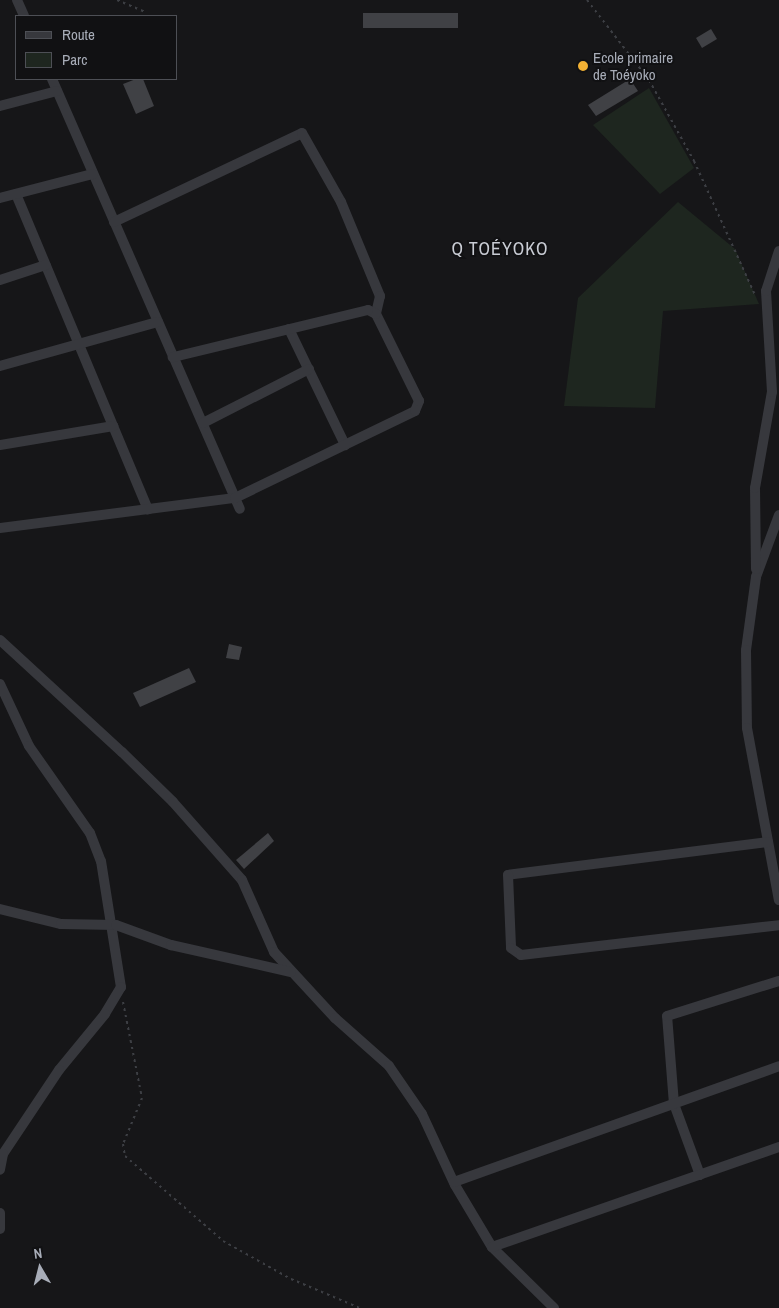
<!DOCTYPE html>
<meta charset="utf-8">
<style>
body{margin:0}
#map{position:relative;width:779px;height:1308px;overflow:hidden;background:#161618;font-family:"Archivo Narrow",sans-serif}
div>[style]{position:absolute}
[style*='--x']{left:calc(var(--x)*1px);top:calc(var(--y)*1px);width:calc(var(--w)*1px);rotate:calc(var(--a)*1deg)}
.green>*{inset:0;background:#1e261f}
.building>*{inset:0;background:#404145}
.path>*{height:2px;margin-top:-1px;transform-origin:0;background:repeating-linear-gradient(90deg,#3d3f44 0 2.5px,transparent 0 6.5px)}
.street>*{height:10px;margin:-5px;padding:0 5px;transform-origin:5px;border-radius:5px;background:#37383d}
.dots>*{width:14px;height:14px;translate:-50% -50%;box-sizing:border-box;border:2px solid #111113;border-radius:50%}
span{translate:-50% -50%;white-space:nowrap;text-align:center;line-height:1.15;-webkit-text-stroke:4px #111113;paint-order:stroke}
.poi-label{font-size:15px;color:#a8adb8}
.left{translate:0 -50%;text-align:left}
.quarter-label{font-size:18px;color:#c9ccd4;letter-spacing:1px}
.legend{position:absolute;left:15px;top:15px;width:162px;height:65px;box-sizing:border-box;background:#111113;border:1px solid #4d4f55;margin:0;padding:6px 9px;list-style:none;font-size:15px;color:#a8adb8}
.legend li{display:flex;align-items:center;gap:10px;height:25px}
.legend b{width:25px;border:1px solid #4d4f55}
.north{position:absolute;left:15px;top:1243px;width:50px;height:50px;-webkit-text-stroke:4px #111113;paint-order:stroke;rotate:352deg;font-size:14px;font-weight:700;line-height:20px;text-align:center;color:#a8adb8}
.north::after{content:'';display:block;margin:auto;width:18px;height:22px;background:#a8adb8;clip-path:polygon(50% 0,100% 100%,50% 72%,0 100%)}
</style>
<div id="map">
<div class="green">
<i style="clip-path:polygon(649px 88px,694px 168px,660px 194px,593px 125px)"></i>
<i style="clip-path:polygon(678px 202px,735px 249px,759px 304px,663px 311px,655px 408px,564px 406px,578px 298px)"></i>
</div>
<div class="building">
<i style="clip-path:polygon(363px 13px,458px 13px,458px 28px,363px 28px)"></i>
<i style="clip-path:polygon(711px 29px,717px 39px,702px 48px,696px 38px)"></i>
<i style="clip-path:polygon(136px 79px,143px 79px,154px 106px,136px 114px,123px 84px)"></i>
<i style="clip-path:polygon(630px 79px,638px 91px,596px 116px,588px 105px)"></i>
<i style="clip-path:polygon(229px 644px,242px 647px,239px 660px,226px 658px)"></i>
<i style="clip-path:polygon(189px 668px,196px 682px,140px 707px,133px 693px)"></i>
<i style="clip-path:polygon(268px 833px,274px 841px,244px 869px,236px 860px)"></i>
</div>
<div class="path">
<i style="--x:117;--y:0;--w:30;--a:23"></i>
<i style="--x:587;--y:0;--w:101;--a:52.2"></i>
<i style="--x:649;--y:80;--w:93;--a:60.9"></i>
<i style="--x:694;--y:161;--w:149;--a:65.5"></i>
<i style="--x:123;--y:1002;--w:98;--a:78.8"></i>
<i style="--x:142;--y:1098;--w:50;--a:112.4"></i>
<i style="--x:123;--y:1144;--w:12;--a:81"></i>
<i style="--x:125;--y:1156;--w:130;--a:40.9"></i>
<i style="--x:223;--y:1241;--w:78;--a:29.2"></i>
<i style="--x:291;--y:1279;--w:75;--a:22.8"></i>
</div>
<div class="street">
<i style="--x:17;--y:0;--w:17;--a:66"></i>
<i style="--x:52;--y:79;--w:469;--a:66.4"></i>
<i style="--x:0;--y:106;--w:59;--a:-14.7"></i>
<i style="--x:16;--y:194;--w:342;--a:67.3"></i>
<i style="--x:0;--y:198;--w:96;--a:-14.5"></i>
<i style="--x:114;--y:222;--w:208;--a:-25.3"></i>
<i style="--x:302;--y:133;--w:79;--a:60.5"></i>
<i style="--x:341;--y:202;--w:102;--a:67.5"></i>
<i style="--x:380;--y:296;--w:18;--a:103"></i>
<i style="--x:0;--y:280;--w:48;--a:-18.1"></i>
<i style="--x:289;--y:329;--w:129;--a:64.2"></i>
<i style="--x:0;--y:366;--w:164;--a:-15.6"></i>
<i style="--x:203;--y:423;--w:119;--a:-27"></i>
<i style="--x:0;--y:445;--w:115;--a:-9.5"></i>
<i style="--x:779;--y:515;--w:66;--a:110.4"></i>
<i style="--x:756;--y:577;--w:74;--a:97.8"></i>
<i style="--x:746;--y:650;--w:78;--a:89.3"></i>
<i style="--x:747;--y:728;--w:175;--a:79.5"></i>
<i style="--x:0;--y:528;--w:237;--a:-7.3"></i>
<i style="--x:235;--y:498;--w:200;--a:-25.8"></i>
<i style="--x:415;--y:411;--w:11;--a:-68"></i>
<i style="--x:419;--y:401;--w:97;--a:-116.3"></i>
<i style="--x:376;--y:314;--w:9;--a:-153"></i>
<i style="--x:368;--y:310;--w:201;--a:166.4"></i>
<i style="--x:756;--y:569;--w:81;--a:-90.7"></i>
<i style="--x:755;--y:488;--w:97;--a:-80"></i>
<i style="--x:772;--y:392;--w:101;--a:-93.4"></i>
<i style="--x:766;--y:291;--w:42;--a:-72"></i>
<i style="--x:0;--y:640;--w:166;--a:42.6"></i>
<i style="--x:122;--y:752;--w:71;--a:44.4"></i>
<i style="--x:173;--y:802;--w:104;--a:48.5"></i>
<i style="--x:242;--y:880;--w:79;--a:66"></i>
<i style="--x:274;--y:952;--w:90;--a:47.3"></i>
<i style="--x:335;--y:1018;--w:72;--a:41.6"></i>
<i style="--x:389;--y:1066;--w:58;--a:55.5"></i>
<i style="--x:422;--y:1114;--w:78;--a:65.1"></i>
<i style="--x:455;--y:1185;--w:72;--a:59.2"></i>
<i style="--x:492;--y:1247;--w:87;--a:44.5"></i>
<i style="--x:0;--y:684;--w:68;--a:64.9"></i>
<i style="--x:29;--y:746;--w:106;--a:55"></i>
<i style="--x:90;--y:833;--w:30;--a:69"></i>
<i style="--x:101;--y:861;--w:128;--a:81"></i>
<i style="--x:121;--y:987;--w:31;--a:121"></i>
<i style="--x:105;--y:1014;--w:72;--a:129.4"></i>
<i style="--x:59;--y:1070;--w:101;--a:123.7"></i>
<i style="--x:3;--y:1154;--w:16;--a:101"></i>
<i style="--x:768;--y:842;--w:262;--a:172.8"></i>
<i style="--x:508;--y:875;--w:73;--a:87.6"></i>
<i style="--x:511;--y:948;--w:12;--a:35"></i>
<i style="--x:521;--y:955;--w:260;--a:-6.6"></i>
<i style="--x:0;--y:909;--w:63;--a:13.8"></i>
<i style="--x:61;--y:924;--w:55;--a:1"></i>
<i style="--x:116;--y:925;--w:59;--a:20"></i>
<i style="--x:171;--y:945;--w:123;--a:12.7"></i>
<i style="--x:700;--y:1175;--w:76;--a:-110.1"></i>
<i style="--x:674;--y:1104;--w:88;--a:-94.5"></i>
<i style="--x:667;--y:1016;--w:117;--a:-17.4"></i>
<i style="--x:454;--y:1182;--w:345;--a:-19.6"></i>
<i style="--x:0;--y:1213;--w:16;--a:90"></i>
<i style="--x:492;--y:1247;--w:304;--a:-19.2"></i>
</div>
<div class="dots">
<i style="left:583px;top:66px;background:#f2b134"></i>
</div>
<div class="poi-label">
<span class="left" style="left:593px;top:66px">Ecole primaire<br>de Toéyoko</span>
</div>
<div class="quarter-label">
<span style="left:500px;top:249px">Q TOÉYOKO</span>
</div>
<ul class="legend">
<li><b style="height:6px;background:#37383d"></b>Route</li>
<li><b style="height:14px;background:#1e261f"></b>Parc</li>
</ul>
<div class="north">N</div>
</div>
